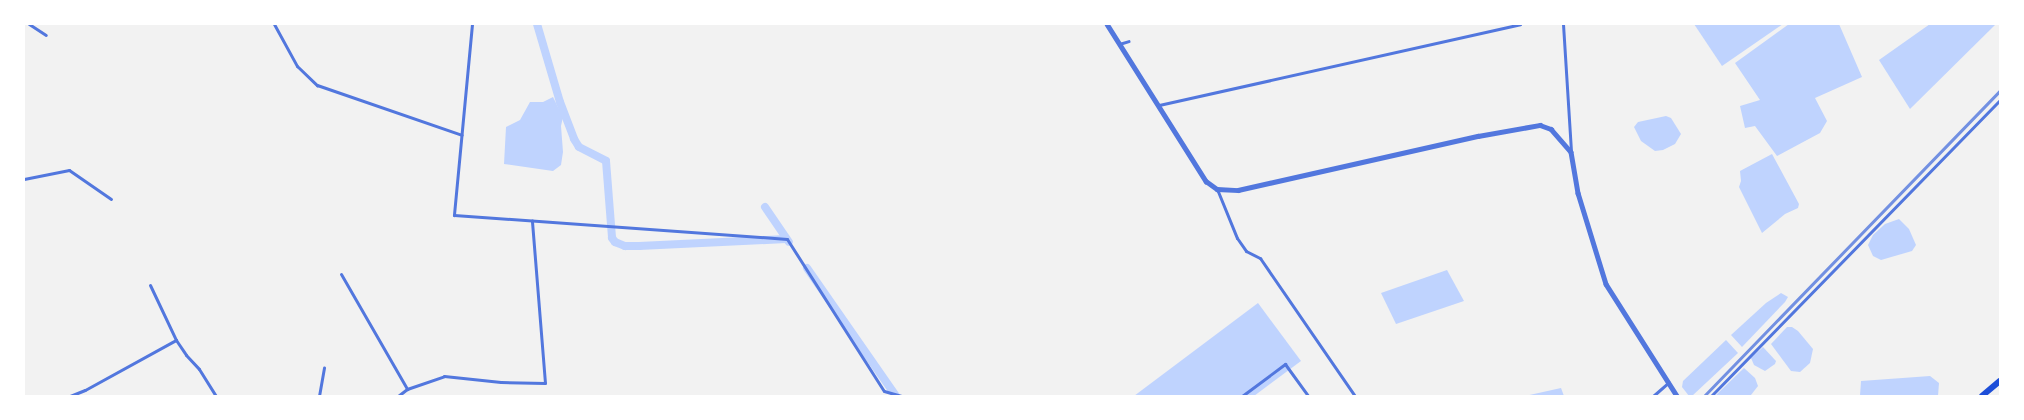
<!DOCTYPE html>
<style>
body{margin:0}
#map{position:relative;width:2024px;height:420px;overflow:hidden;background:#f2f2f2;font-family:Montserrat,sans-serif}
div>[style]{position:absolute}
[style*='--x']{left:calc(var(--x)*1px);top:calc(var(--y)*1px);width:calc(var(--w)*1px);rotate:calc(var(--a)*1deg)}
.water>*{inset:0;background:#bfd3fe}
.canal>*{height:8px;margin:-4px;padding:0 4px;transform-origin:4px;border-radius:4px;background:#bfd3fe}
.minor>*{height:3px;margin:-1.5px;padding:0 1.5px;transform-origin:1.5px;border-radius:1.5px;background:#5277de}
.tertiary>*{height:4.5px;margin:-2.25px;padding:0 2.25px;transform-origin:2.25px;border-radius:2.25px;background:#5277de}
.trunk>*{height:5.5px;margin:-2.75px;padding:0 2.75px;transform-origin:2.75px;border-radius:2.75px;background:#1d4ed8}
.rail>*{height:2.5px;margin:-1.25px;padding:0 1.25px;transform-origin:1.25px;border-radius:1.25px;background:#7290e2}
span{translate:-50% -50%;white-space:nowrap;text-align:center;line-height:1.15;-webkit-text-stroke:4px #fff;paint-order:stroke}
.frame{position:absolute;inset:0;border:25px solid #fff;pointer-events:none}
</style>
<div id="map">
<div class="water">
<i style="clip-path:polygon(1694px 24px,1783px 24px,1722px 66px)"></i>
<i style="clip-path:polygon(1789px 24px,1839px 24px,1862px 77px,1815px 98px,1827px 121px,1820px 133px,1777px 156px,1755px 126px,1745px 128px,1740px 106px,1760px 100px,1735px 63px)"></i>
<i style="clip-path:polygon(1930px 24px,1996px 24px,1910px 109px,1879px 60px)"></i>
<i style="clip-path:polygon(553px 97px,563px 117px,561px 126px,563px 152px,561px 165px,553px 171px,504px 164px,506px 127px,520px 120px,530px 102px,543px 102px)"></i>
<i style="clip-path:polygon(1666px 116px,1671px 118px,1681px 134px,1675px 144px,1663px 150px,1655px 151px,1641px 141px,1634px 127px,1638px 122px)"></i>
<i style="clip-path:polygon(1772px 154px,1799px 204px,1798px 208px,1785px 214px,1762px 233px,1739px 187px,1741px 181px,1740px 171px)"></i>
<i style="clip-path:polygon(1899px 219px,1909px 229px,1916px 245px,1912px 251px,1881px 260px,1873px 256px,1868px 245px,1873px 235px,1885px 224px)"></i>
<i style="clip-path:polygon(1447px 270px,1464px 301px,1396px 324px,1381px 293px)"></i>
<i style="clip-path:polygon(1781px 293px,1788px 297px,1785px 302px,1742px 347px,1731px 335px,1766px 303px)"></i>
<i style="clip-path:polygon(1258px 303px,1301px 361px,1254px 396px,1134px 396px)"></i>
<i style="clip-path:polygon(1787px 327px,1792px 327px,1798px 331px,1813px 349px,1810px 363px,1800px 372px,1791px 371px,1771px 344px)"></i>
<i style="clip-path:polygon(1726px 340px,1738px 353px,1692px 396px,1689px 396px,1682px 387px,1683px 381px)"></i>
<i style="clip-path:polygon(1763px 347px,1776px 361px,1775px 364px,1765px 371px,1754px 365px,1751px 358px)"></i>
<i style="clip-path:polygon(1744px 368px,1755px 378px,1758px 386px,1751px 395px,1715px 396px)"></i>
<i style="clip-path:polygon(1930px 376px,1939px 383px,1938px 396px,1860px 396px,1861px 381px)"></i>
<i style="clip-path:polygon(1561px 388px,1564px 396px,1525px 396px)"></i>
</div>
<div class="canal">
<i style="--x:537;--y:24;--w:81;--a:73.6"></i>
<i style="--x:560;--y:102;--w:40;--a:69"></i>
<i style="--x:574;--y:139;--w:9;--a:58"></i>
<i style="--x:579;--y:147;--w:30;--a:27"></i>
<i style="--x:606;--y:161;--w:77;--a:85.5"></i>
<i style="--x:612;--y:238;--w:5;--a:53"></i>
<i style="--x:615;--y:242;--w:11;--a:22"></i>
<i style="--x:625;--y:246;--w:14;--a:0"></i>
<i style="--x:639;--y:246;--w:147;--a:-2.7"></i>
<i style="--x:765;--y:207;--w:42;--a:55.6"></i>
<i style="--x:807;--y:268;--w:156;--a:55.2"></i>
</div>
<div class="minor">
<i style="--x:29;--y:24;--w:20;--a:33"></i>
<i style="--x:274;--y:24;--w:48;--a:61.3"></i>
<i style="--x:297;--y:66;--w:28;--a:44"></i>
<i style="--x:317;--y:85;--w:153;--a:19"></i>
<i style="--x:472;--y:24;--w:192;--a:95.4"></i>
<i style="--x:454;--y:215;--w:334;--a:4.1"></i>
<i style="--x:787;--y:239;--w:180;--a:57.5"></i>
<i style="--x:884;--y:391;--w:18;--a:16"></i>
<i style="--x:1563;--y:24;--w:127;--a:86.4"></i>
<i style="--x:1119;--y:44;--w:10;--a:-17"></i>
<i style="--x:1159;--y:105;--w:370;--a:-12.6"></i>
<i style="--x:24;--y:179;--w:46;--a:-11.3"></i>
<i style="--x:69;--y:170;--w:51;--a:34.6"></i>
<i style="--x:1217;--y:189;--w:53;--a:67.8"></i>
<i style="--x:1237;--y:238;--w:16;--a:55"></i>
<i style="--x:1246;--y:251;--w:16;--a:27"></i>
<i style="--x:1260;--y:258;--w:168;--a:55.5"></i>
<i style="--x:341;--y:274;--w:133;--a:60.1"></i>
<i style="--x:150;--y:285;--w:61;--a:64.7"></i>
<i style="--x:176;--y:340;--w:18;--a:56"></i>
<i style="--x:186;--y:355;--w:19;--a:47"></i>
<i style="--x:199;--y:369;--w:32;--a:58"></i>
<i style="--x:70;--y:396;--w:16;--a:-22"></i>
<i style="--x:85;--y:390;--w:104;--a:-28.8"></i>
<i style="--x:319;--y:396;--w:29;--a:-80"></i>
<i style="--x:398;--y:396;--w:11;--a:-38"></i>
<i style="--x:407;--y:389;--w:39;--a:-19"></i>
<i style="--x:444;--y:376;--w:57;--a:6"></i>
<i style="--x:501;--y:382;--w:44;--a:1.3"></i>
<i style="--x:545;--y:383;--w:163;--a:-94.6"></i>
<i style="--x:1242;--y:396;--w:54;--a:-36.7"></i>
<i style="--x:1285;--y:364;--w:39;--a:54"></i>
<i style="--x:1653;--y:396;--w:21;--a:-41"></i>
<i style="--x:1711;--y:396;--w:414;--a:-45.7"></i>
</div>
<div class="tertiary">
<i style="--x:1107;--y:24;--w:186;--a:57.8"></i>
<i style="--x:1206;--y:181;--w:14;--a:36"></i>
<i style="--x:1217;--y:189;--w:21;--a:3"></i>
<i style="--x:1238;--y:190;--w:246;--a:-12.7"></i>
<i style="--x:1478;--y:136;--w:63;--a:-10.1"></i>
<i style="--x:1540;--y:125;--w:12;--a:20"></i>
<i style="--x:1551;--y:129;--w:30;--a:49"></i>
<i style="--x:1571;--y:152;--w:42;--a:80.3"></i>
<i style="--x:1578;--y:193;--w:95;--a:72.9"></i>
<i style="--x:1606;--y:284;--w:133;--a:57.6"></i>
</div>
<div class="trunk">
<i style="--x:1982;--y:396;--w:23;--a:-40"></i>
</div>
<div class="rail">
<i style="--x:1704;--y:396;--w:425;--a:-45.9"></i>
</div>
<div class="frame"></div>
</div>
